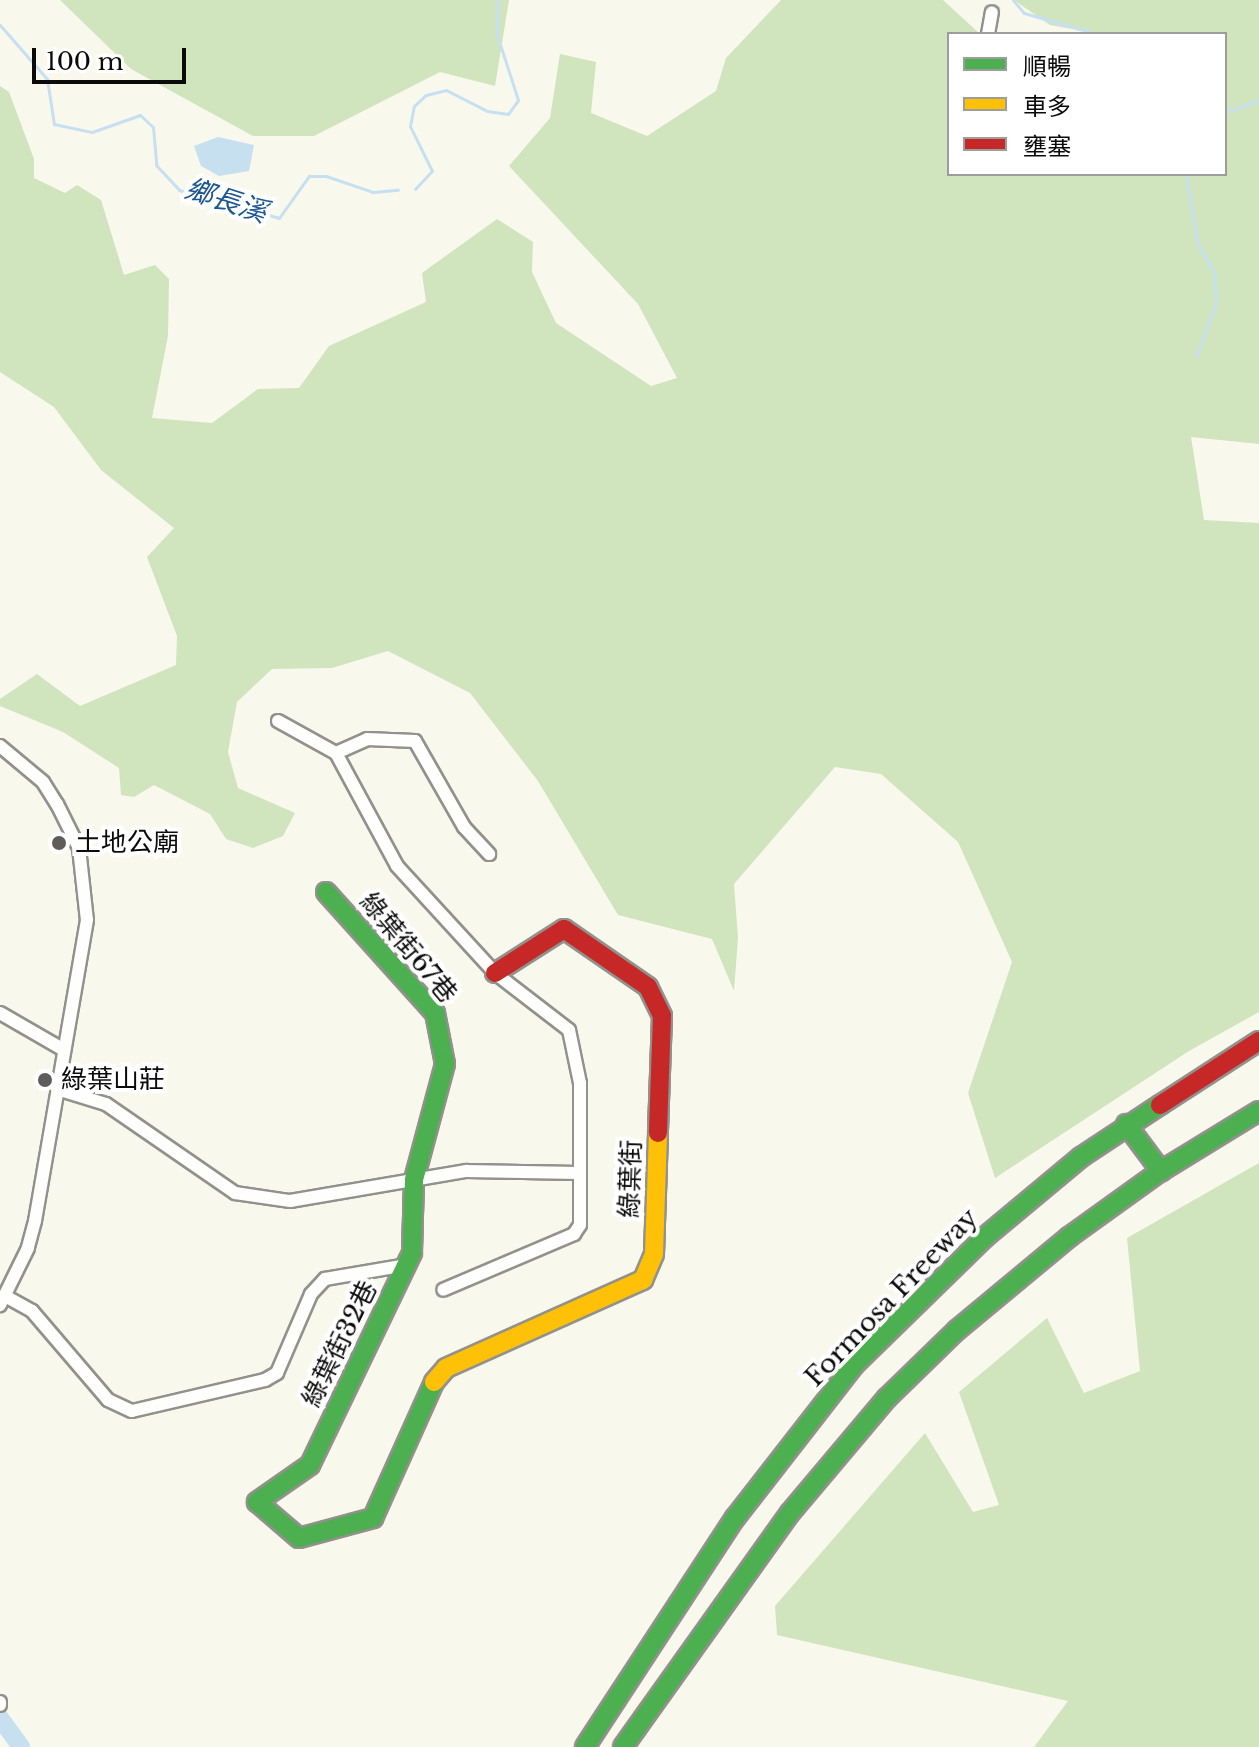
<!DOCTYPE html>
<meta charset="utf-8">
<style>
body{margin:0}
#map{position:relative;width:1259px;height:1747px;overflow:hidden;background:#f9f8ed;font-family:"Libre Baskerville","Noto Sans TC",serif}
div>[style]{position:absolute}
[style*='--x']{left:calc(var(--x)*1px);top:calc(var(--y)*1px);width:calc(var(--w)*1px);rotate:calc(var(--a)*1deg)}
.forest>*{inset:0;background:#d0e4bd}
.water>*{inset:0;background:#c6e0f0}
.stream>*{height:3px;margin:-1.5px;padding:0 1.5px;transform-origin:1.5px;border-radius:1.5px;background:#c6e0f0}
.river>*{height:18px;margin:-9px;padding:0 9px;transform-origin:9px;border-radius:9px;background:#c6e0f0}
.roads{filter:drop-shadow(2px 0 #92918c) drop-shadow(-2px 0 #92918c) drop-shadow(0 2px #92918c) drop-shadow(0 -2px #92918c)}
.street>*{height:12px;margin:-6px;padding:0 6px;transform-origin:6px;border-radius:6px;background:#fefefc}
.fast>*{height:18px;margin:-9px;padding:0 9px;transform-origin:9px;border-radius:9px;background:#4caf50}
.slow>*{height:18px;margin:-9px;padding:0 9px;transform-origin:9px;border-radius:9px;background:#ffc107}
.jam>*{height:18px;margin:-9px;padding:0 9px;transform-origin:9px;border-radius:9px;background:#c62828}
.dots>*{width:22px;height:22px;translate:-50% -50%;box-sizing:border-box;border:4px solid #fff;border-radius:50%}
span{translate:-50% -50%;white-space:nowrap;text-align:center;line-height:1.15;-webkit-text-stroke:8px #fff;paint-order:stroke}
.poi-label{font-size:26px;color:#0a0a0a}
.left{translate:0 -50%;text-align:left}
.street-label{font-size:26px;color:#0a0a0a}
.water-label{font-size:28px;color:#1c5792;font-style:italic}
.legend{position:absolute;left:947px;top:32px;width:280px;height:144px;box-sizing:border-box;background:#fff;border:2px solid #9d9d9d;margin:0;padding:10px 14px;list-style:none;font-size:24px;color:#0a0a0a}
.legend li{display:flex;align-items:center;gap:16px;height:40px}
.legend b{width:40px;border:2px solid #9d9d9d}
.scale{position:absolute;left:32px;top:48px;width:154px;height:36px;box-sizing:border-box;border:4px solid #0a0a0a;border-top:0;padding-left:10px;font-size:24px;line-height:28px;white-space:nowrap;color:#0a0a0a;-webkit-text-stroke:6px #fff;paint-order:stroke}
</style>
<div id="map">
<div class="forest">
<i style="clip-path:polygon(60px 0,509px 0,495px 86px,440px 72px,314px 136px,253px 136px,131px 69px)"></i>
<i style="clip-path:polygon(781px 0,943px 0,980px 34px,949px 34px,949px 174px,1225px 174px,1225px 34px,1100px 34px,1050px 25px,1014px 0,1259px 0,1259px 444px,1191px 437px,1204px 520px,1259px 523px,1259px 1012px,1189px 1051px,995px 1178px,968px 1093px,1012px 962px,958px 842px,881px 774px,835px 767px,734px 884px,738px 938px,734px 991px,712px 939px,618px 915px,538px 781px,470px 693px,388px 651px,332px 668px,272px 669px,237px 702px,228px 752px,238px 788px,295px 813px,283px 836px,253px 848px,226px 839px,210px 814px,154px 785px,134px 797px,121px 795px,119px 768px,63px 732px,0 706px,0 699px,37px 674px,80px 706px,176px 665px,177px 636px,147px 557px,174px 528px,101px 470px,54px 407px,0 372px,0 86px,9px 92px,34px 159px,34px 178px,65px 193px,77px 185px,101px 200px,124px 275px,155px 265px,169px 279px,168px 336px,152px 418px,212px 423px,258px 389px,299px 388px,329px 346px,426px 302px,422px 273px,497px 219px,533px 242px,532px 272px,556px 323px,651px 386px,677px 378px,638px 304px,509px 166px,550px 118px,560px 54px,596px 62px,591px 113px,647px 136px,716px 91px,726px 58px)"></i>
<i style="clip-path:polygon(1259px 1163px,1259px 1747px,1034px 1747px,1068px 1701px,777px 1635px,775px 1606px,925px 1433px,973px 1512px,999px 1505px,959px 1392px,1047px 1318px,1084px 1393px,1140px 1371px,1127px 1238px)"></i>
</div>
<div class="water">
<i style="clip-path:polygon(218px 137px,254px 145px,249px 171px,219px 176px,201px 166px,194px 146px)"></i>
</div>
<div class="stream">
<i style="--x:1013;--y:0;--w:17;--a:50"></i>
<i style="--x:1024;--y:13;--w:76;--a:16"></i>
<i style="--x:0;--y:25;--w:72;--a:49"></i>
<i style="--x:47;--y:79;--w:46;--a:81.2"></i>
<i style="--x:54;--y:124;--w:39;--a:12"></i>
<i style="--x:92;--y:132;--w:51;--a:-19.5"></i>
<i style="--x:140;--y:115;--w:18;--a:43"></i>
<i style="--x:153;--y:127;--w:38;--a:85"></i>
<i style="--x:156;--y:165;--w:34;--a:47"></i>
<i style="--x:179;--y:190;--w:104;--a:15.6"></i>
<i style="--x:279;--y:218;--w:52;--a:-54.5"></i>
<i style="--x:309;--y:176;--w:17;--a:0"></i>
<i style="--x:326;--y:176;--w:50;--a:18.8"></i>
<i style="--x:373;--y:192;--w:25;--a:-5"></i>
<i style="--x:1225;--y:112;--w:36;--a:-19"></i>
<i style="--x:1186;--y:174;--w:69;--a:80.8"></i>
<i style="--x:1197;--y:242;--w:35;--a:61"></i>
<i style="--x:1214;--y:273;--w:29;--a:86"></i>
<i style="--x:1216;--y:302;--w:58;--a:110.3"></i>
<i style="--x:415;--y:189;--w:25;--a:-47"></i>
<i style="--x:432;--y:171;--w:50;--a:-116.1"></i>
<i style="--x:410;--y:126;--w:20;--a:-79"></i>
<i style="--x:414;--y:106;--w:16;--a:-43"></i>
<i style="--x:426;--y:95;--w:21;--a:-14"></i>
<i style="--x:446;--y:90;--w:46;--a:27.1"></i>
<i style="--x:487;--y:111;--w:21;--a:8"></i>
<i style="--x:508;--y:114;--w:17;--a:-54"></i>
<i style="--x:518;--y:100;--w:68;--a:-107.9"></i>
<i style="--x:497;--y:35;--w:35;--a:-90"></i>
</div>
<div class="river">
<i style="--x:0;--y:1718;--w:36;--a:54"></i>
</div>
<div class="roads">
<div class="street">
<i style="--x:988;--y:34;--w:22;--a:-80"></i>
<i style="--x:278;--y:721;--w:66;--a:28.9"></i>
<i style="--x:0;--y:746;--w:56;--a:39.9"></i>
<i style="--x:43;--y:782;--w:26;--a:58"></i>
<i style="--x:57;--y:804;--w:49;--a:63.4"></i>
<i style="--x:79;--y:848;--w:72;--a:83.7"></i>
<i style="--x:87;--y:920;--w:305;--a:99.8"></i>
<i style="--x:35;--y:1221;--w:28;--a:105"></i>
<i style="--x:28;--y:1248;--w:64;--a:116.2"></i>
<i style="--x:336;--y:753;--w:128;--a:61.6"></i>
<i style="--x:397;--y:866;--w:145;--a:47.5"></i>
<i style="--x:495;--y:973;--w:93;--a:37.6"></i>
<i style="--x:569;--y:1030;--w:54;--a:78.3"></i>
<i style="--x:580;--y:1083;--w:142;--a:90"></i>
<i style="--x:580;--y:1225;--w:11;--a:124"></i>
<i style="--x:574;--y:1234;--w:142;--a:156.9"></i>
<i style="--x:336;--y:753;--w:34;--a:-24"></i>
<i style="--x:367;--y:739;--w:48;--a:2.4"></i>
<i style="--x:415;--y:741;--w:99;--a:60.3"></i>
<i style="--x:464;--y:827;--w:37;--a:47"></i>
<i style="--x:0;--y:1013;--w:74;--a:30"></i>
<i style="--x:57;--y:1089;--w:51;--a:17"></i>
<i style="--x:106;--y:1104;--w:157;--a:34.6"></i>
<i style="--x:235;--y:1193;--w:56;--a:8.3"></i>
<i style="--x:290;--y:1201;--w:179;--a:-9.7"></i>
<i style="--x:466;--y:1171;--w:113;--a:1"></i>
<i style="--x:5;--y:1296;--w:31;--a:29"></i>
<i style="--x:32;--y:1311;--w:117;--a:49.5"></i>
<i style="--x:108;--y:1400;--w:26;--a:25"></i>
<i style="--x:132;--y:1411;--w:137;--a:-13.1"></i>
<i style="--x:265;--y:1380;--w:14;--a:-30"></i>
<i style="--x:277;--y:1373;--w:86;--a:-66.7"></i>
<i style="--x:311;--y:1294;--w:21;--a:-47"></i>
<i style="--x:325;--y:1279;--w:82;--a:-9.8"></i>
<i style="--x:0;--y:1702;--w:3;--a:90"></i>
</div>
<div class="fast">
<i style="--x:326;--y:892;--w:163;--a:48"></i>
<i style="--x:435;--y:1013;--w:52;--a:78.9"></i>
<i style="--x:445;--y:1064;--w:120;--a:105"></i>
<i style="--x:414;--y:1180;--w:73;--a:91.6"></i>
<i style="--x:412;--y:1253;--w:235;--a:115.7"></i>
<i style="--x:310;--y:1465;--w:65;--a:145.1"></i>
<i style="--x:257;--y:1502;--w:55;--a:40.6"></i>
<i style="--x:299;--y:1538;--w:77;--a:-15.1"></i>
<i style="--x:373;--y:1518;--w:149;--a:-65.8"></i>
<i style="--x:1126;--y:1124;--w:59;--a:53.3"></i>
<i style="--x:585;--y:1747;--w:274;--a:-56.8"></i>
<i style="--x:735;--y:1518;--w:195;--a:-52.1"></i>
<i style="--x:855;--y:1364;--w:182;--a:-44.3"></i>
<i style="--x:985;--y:1237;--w:125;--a:-39.8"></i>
<i style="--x:1081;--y:1157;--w:95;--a:-33.4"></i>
<i style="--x:623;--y:1747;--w:287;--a:-54.5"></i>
<i style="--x:790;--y:1513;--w:150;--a:-49.9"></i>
<i style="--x:887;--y:1398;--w:98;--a:-44.2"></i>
<i style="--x:957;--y:1330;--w:146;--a:-39.7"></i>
<i style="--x:1069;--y:1237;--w:113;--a:-35.7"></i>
<i style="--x:1161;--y:1171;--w:115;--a:-31.5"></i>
</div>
<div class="slow">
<i style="--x:434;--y:1382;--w:18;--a:-49"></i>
<i style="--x:446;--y:1368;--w:216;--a:-24.1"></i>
<i style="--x:643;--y:1280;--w:28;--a:-67"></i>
<i style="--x:654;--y:1254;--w:121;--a:-88.1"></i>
</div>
<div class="jam">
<i style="--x:495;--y:973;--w:82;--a:-32.5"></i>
<i style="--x:564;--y:929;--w:102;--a:34.6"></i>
<i style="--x:648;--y:987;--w:32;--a:64"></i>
<i style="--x:662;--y:1016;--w:117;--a:92"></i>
<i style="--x:1160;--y:1105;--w:118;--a:-32.9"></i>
</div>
</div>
<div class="dots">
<i style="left:59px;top:843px;background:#5e5d59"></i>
<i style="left:45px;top:1080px;background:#5e5d59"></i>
</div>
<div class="poi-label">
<span class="left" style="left:75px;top:843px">土地公廟</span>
<span class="left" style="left:61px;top:1080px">綠葉山莊</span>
</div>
<div class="street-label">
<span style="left:408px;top:948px;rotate:50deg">綠葉街67巷</span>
<span style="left:631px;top:1179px;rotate:-88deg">綠葉街</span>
<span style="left:892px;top:1298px;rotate:-46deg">Formosa Freeway</span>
<span style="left:340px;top:1344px;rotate:-64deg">綠葉街32巷</span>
</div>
<div class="water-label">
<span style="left:226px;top:201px;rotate:18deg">鄉長溪</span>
</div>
<ul class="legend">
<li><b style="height:10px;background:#4caf50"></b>順暢</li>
<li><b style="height:10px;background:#ffc107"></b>車多</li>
<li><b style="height:10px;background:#c62828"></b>壅塞</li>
</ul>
<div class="scale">100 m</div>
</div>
